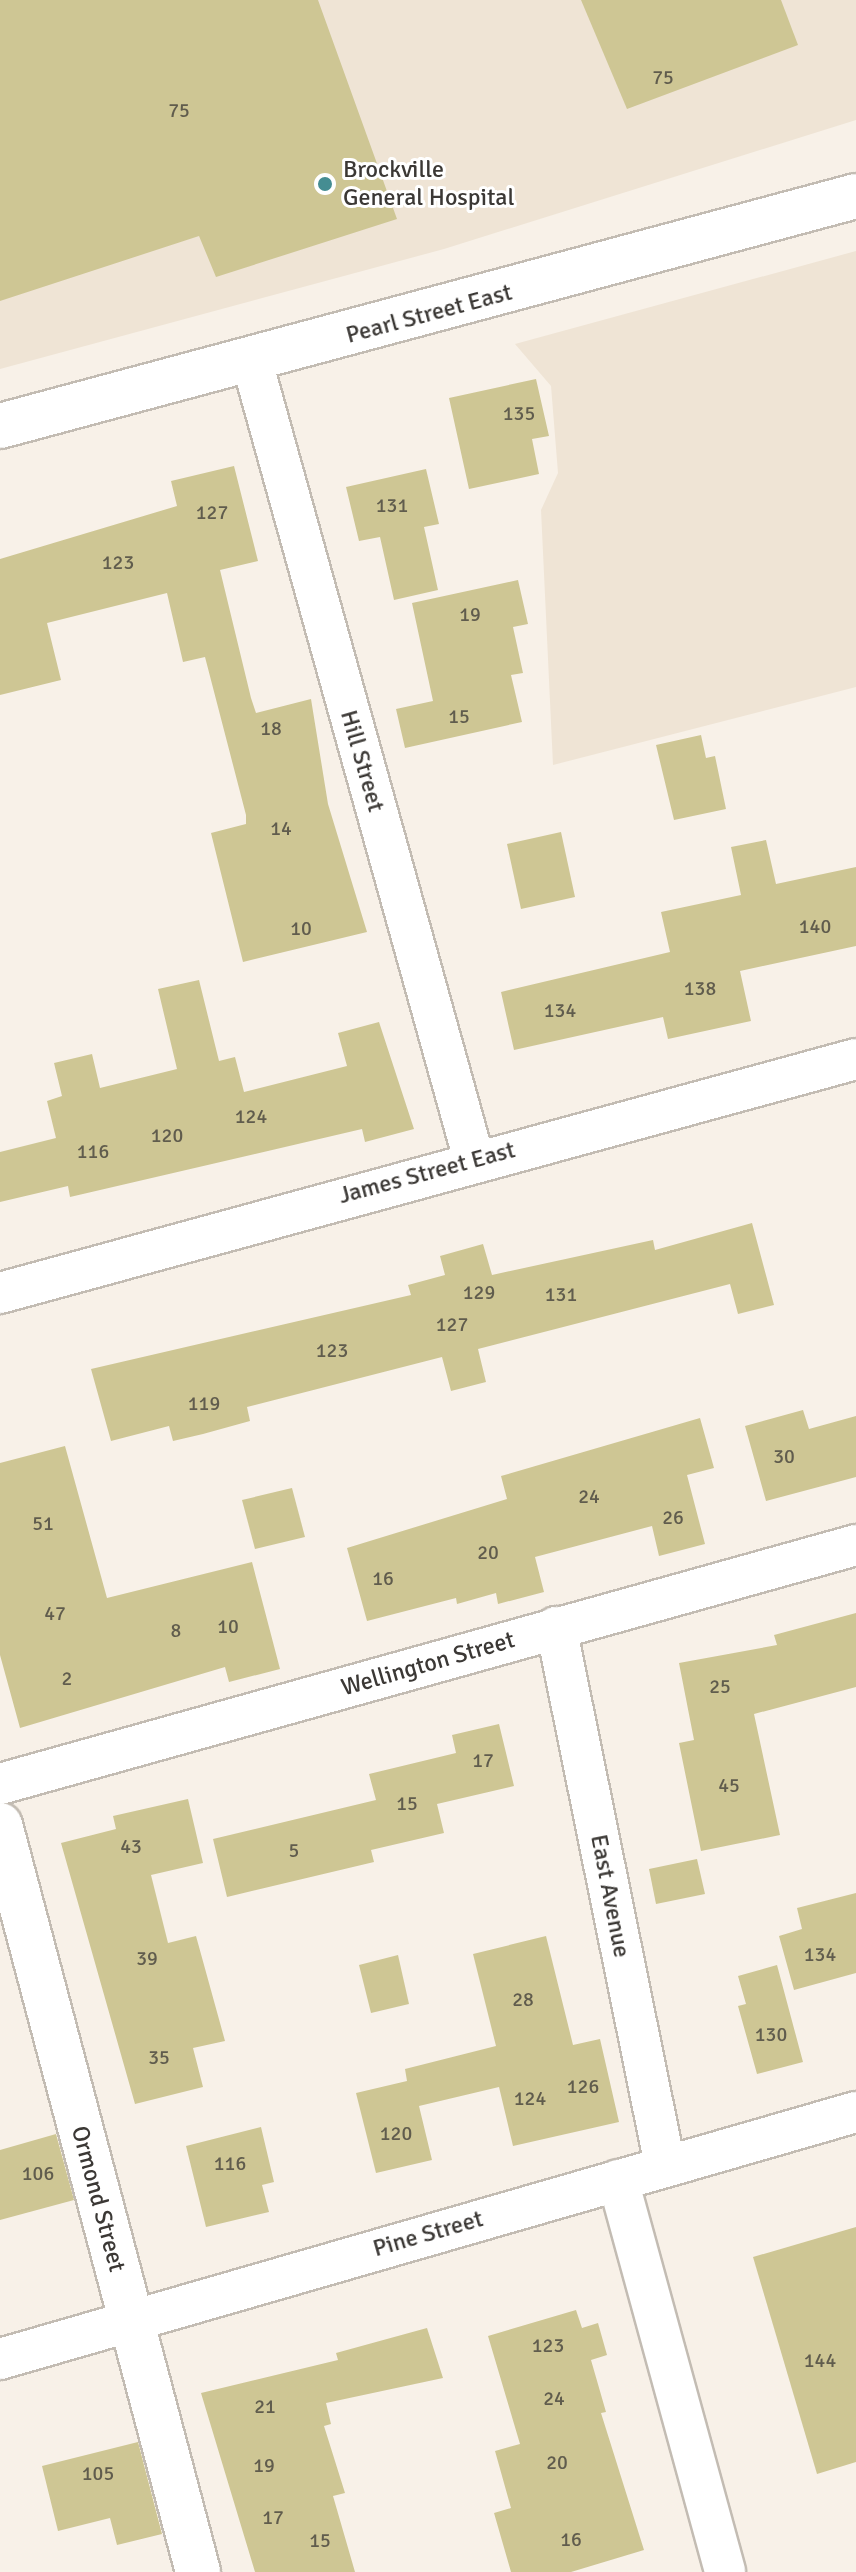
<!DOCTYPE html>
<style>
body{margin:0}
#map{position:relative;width:856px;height:2572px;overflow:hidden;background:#f8f1e8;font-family:Signika,sans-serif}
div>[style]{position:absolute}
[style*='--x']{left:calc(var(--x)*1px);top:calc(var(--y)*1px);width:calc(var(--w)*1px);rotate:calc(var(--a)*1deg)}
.built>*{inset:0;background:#efe4d5}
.building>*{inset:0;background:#cec694}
.roads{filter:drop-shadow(2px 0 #c3bcb3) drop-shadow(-2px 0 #c3bcb3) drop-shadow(0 2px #c3bcb3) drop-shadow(0 -2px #c3bcb3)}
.street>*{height:40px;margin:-20px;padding:0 20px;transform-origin:20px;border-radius:20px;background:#fff}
.secondary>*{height:44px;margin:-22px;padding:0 22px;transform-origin:22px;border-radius:22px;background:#fff}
.dots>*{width:22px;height:22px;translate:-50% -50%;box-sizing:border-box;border:4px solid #fff;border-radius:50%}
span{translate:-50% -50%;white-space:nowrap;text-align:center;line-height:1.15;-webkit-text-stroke:6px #fff;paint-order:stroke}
.number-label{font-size:20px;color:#605c4d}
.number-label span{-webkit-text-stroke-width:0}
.poi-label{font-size:24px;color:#3b3835}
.left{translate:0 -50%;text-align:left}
.street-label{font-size:24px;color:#3b3835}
</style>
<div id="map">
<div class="built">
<i style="clip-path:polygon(0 0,856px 0,856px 120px,444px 249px,0 369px)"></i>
<i style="clip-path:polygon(856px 251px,856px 687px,553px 765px,541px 510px,558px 473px,551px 386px,515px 344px)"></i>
</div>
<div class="building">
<i style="clip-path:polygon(0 0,318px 0,397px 219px,216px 277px,199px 236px,0 301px)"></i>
<i style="clip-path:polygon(581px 0,781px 0,798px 45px,627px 109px)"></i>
<i style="clip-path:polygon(536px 379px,549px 436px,532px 439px,539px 474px,469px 489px,449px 398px)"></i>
<i style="clip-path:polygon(234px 466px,258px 561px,220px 570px,251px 698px,256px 713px,311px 699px,328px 804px,367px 932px,243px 962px,211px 833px,246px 824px,246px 815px,205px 657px,183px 662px,167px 593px,47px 623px,61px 680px,0 695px,0 559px,177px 506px,171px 481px)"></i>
<i style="clip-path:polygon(426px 469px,439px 524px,424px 527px,438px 590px,394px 600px,380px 537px,359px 541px,346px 487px)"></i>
<i style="clip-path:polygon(518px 580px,528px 624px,513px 627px,523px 673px,511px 675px,522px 722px,405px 748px,396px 709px,433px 701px,412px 603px)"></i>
<i style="clip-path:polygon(701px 735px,706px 758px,715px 756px,726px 809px,674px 820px,656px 745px)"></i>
<i style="clip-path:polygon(561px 832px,575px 897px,521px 909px,507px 844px)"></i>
<i style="clip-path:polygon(766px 840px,776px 884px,856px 867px,856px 946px,740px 971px,751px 1021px,668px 1039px,663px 1017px,514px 1050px,501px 992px,670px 952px,661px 912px,741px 895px,731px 847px)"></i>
<i style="clip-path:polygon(199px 980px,219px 1061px,235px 1057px,244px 1092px,347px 1066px,338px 1033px,379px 1022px,414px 1129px,365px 1142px,362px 1129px,70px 1197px,68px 1186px,0 1202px,0 1152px,56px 1138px,47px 1101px,62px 1096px,54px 1063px,92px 1054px,100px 1088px,177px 1069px,158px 989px)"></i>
<i style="clip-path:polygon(752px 1223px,774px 1305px,738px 1314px,730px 1284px,478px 1349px,486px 1382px,451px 1391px,442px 1357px,247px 1407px,250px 1421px,203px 1434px,173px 1441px,169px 1426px,111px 1441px,91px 1369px,411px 1295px,408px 1285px,445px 1275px,440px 1256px,483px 1244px,492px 1275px,653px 1240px,655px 1250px)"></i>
<i style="clip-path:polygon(803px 1410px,809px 1429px,856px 1416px,856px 1477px,766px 1501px,745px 1426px)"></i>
<i style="clip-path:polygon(700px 1418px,714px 1468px,687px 1475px,705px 1544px,659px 1556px,652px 1526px,535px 1557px,544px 1592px,498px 1604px,496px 1593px,457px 1604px,456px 1598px,367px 1621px,347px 1548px,507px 1499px,501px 1476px)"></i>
<i style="clip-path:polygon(65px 1446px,107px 1598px,252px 1562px,280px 1669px,229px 1682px,225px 1667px,20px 1728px,0 1655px,0 1463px)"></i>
<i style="clip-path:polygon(292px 1488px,305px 1537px,255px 1549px,242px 1500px)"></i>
<i style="clip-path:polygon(856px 1613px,856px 1687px,754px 1714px,780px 1835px,701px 1851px,679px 1743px,694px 1740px,679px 1663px,777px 1645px,774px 1635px)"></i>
<i style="clip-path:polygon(499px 1724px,514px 1786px,437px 1804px,444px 1833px,371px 1850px,374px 1862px,227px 1897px,213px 1839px,376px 1800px,369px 1774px,456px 1753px,452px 1735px)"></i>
<i style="clip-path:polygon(188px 1799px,203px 1863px,151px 1875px,168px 1943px,196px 1936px,225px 2041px,193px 2048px,203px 2087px,135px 2104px,61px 1843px,116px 1829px,113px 1816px)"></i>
<i style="clip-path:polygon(697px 1859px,705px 1894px,656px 1904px,649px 1869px)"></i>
<i style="clip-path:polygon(856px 1893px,856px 1973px,794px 1990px,779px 1936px,802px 1929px,797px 1908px)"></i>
<i style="clip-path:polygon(546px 1936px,573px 2045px,600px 2039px,619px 2122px,513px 2146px,499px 2087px,419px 2106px,432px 2160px,376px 2173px,356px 2093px,407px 2081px,405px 2069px,496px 2046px,473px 1954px)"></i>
<i style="clip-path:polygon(398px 1955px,409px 2004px,371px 2013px,359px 1965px)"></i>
<i style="clip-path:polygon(777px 1965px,803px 2062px,757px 2074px,738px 2006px,746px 2004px,738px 1976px)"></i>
<i style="clip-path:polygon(261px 2127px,274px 2182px,262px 2185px,269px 2212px,206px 2227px,186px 2146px)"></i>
<i style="clip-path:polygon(56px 2134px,74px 2200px,0 2220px,0 2150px)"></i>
<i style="clip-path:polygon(856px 2227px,856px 2462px,817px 2474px,753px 2257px)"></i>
<i style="clip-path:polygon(576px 2310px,582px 2328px,598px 2323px,607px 2355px,591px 2360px,606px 2412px,601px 2413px,644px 2550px,571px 2572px,511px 2572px,494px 2513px,511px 2508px,495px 2451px,520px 2444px,488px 2336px)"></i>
<i style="clip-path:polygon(427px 2328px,443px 2378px,326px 2403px,331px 2424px,324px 2426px,345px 2493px,333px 2496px,355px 2572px,255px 2572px,201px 2393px,338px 2360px,336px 2353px)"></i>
<i style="clip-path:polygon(138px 2442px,162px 2534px,117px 2545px,110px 2518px,58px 2531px,42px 2466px)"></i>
</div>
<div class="roads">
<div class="street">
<i style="--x:252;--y:362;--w:828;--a:74.45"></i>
<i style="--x:0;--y:1293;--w:887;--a:-15.29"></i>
<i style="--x:556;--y:1627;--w:549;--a:78.55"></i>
<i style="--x:0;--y:1784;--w:889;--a:-15.6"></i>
<i style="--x:618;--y:2180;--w:406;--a:74.7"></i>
<i style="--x:0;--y:2359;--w:891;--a:-16.1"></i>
</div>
<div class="secondary">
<i style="--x:0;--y:426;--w:886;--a:-15.04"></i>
<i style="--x:0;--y:1825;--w:773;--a:75.15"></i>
</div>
</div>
<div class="dots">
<i style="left:325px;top:184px;background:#458d92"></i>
</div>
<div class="number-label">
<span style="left:663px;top:77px">75</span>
<span style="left:179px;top:110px">75</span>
<span style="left:519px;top:413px">135</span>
<span style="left:392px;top:505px">131</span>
<span style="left:212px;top:512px">127</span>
<span style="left:118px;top:562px">123</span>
<span style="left:470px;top:614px">19</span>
<span style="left:459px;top:716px">15</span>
<span style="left:271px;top:728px">18</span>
<span style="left:281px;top:828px">14</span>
<span style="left:815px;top:926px">140</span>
<span style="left:301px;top:928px">10</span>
<span style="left:700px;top:988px">138</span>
<span style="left:560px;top:1010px">134</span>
<span style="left:251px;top:1116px">124</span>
<span style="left:167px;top:1135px">120</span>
<span style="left:93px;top:1151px">116</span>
<span style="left:479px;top:1292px">129</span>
<span style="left:561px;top:1294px">131</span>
<span style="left:452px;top:1324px">127</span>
<span style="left:332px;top:1350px">123</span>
<span style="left:204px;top:1403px">119</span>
<span style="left:784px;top:1456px">30</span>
<span style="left:589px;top:1496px">24</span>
<span style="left:673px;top:1517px">26</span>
<span style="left:43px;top:1523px">51</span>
<span style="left:488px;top:1552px">20</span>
<span style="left:383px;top:1578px">16</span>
<span style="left:55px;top:1613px">47</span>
<span style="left:228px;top:1626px">10</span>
<span style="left:176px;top:1630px">8</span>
<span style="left:67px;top:1678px">2</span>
<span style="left:720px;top:1686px">25</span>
<span style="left:483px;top:1760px">17</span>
<span style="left:729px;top:1785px">45</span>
<span style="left:407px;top:1803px">15</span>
<span style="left:131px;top:1846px">43</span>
<span style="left:294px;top:1850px">5</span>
<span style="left:820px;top:1954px">134</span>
<span style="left:147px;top:1958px">39</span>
<span style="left:523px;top:1999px">28</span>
<span style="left:771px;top:2034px">130</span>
<span style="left:159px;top:2057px">35</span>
<span style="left:583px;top:2086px">126</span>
<span style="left:530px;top:2098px">124</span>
<span style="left:396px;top:2133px">120</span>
<span style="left:230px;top:2163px">116</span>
<span style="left:38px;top:2173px">106</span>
<span style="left:548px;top:2345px">123</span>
<span style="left:820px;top:2360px">144</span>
<span style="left:554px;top:2398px">24</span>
<span style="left:265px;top:2406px">21</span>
<span style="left:557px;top:2462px">20</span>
<span style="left:264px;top:2465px">19</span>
<span style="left:98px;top:2473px">105</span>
<span style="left:273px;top:2517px">17</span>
<span style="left:571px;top:2539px">16</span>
<span style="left:320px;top:2540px">15</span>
</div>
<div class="poi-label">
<span class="left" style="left:343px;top:184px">Brockville<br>General Hospital</span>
</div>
<div class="street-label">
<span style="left:429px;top:314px;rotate:-15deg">Pearl Street East</span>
<span style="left:362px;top:761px;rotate:74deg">Hill Street</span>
<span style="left:427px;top:1173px;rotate:-15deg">James Street East</span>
<span style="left:428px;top:1664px;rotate:-16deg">Wellington Street</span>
<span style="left:610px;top:1896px;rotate:79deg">East Avenue</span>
<span style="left:98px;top:2199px;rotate:75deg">Ormond Street</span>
<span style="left:428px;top:2234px;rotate:-16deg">Pine Street</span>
</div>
</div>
